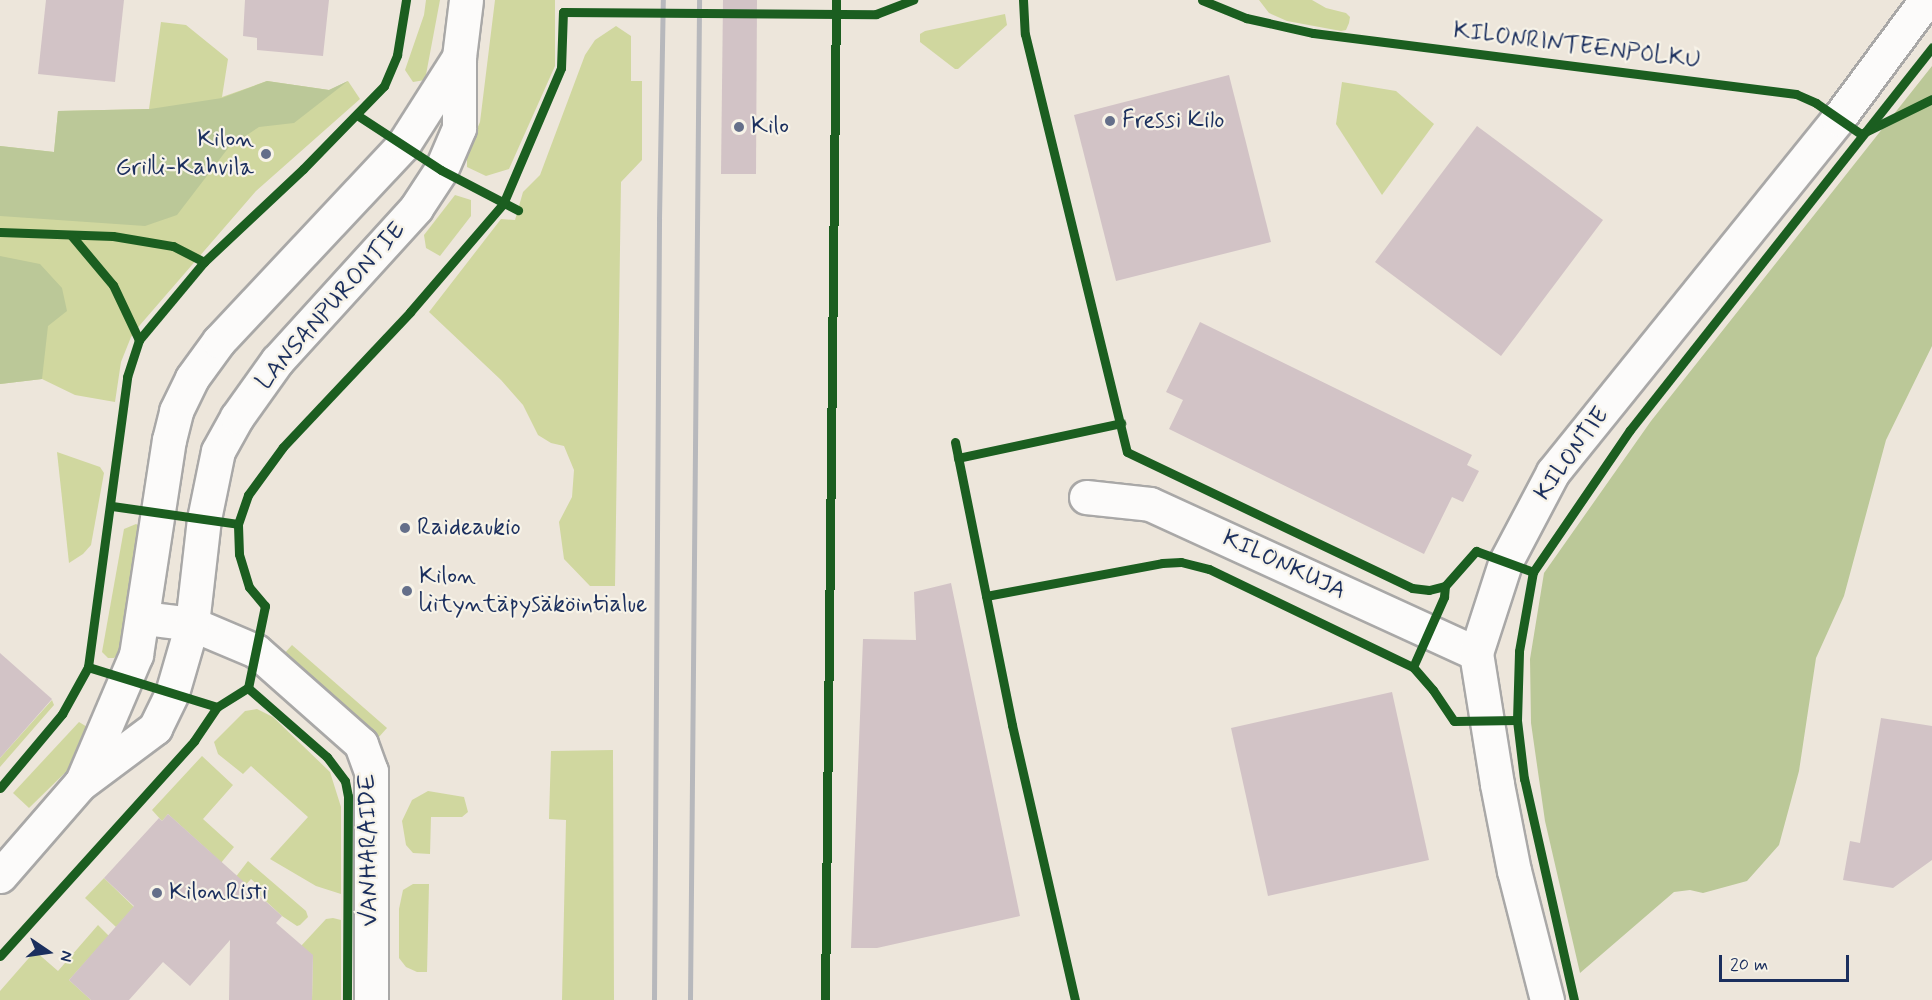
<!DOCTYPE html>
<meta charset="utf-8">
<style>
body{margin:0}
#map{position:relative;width:1932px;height:1000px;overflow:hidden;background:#ede6db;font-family:Mynerve,sans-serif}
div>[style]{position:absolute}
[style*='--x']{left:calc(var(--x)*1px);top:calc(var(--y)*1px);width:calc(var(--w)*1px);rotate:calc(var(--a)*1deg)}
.green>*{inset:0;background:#d0d79f}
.forest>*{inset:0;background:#bbc898}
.building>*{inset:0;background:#d2c3c6}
.roads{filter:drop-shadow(2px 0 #a9a8a7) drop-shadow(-2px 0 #a9a8a7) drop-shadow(0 2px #a9a8a7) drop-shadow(0 -2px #a9a8a7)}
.minor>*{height:33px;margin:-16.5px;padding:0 16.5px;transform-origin:16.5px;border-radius:16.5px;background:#fcfbfa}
.rail>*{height:4.5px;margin:-2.25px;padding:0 2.25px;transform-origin:2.25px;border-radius:2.25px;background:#b7b8bc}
.cycleway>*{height:9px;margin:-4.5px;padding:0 4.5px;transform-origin:4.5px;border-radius:4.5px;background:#1b5e20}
.dots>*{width:16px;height:16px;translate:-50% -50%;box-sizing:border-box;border:3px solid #f7f3e8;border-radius:50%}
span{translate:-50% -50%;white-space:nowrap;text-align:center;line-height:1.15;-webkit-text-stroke:4.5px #f7f3e8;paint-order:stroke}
.street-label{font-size:24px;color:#1b2f5e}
.poi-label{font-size:24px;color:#1b2f5e}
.left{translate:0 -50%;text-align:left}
.right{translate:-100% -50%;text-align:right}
.north{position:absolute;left:18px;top:922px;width:60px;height:60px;-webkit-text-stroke:4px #f7f3e8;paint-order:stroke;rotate:103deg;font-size:16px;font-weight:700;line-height:24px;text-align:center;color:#1b2f5e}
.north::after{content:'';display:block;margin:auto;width:21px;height:27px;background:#1b2f5e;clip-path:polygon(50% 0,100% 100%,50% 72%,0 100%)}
.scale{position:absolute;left:1719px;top:955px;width:130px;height:27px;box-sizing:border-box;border:3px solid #1b2f5e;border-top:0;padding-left:8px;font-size:18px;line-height:21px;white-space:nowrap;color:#1b2f5e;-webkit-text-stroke:4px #f7f3e8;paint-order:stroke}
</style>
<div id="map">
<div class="green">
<i style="clip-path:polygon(426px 0,440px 0,425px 80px,413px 82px,405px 70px,424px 15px)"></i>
<i style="clip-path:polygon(495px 0,555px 0,555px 66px,509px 169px,486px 176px,467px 167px,467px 153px,480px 122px)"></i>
<i style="clip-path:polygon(1259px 0,1312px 0,1326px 8px,1346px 13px,1350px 17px,1349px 23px,1346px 30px,1341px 31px,1287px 21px,1269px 13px)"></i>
<i style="clip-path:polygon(1005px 14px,1007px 25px,958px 69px,955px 69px,920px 42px,920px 34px,925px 31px)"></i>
<i style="clip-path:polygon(161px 22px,186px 25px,228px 59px,222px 97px,267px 81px,329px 90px,348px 81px,360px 99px,256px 191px,140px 325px,131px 337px,121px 362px,115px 402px,75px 395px,42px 379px,0 384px,0 146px,54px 152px,58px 111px,149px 109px)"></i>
<i style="clip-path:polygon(616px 26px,631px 36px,631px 81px,642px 81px,642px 160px,621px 182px,615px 586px,590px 586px,564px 559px,559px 522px,572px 497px,574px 470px,564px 446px,551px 443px,538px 435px,523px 405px,501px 380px,429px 312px,501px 219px,515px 220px,523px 192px,540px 175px,585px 55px,595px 40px)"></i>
<i style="clip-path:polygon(1342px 82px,1396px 91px,1434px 124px,1382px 195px,1336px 124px)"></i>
<i style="clip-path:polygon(455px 195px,471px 200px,471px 216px,440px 256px,426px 248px,424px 235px)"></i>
<i style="clip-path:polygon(57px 452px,100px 467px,104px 473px,91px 545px,83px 554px,69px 563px)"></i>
<i style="clip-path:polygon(136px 524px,143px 528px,136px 579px,119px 653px,114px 658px,108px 658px,102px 652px,124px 529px)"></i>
<i style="clip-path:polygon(292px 645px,387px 728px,378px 738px,283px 655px)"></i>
<i style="clip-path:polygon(52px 700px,54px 705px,0 767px,0 758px)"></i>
<i style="clip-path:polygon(257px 709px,273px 717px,330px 772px,341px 807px,341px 894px,316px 886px,270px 859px,308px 817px,251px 766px,243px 774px,218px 754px,214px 742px,245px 711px)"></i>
<i style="clip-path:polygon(79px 722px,92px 730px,74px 764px,29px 808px,13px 793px)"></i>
<i style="clip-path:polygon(613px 750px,614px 1000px,562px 1000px,566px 820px,549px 819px,551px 751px)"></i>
<i style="clip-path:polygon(202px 756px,233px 785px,203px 819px,234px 847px,216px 869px,210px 852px,168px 814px,162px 821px,152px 810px)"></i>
<i style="clip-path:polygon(428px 791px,464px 797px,468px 812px,462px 817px,431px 817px,430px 854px,413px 853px,406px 845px,402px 821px,412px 800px)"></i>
<i style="clip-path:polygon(248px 861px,306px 911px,308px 917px,300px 925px,297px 926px,282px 916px,256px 892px,260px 887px,251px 879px,240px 891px,231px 883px)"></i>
<i style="clip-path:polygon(104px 878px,134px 907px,116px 927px,85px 898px)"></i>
<i style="clip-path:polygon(413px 884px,429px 884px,427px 972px,417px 972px,406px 967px,399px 958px,399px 909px,403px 890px)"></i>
<i style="clip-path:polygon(333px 918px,341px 920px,341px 1000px,312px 1000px,313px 956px,301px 946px,326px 919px)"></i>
<i style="clip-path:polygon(98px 925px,109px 936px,69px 980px,91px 1000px,0 1000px,0 991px,35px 951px,58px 971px)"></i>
</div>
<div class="forest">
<i style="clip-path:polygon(1932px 66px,1932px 346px,1886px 440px,1844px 596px,1816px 658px,1799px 771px,1779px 845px,1747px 881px,1703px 893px,1690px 890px,1674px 892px,1580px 973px,1545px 821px,1531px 723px,1530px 659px,1544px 573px,1651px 421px)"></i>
<i style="clip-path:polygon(267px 81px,329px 90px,348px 81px,294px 123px,259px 127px,229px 147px,177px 215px,145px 226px,0 216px,0 146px,54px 152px,58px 111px,150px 109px,222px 98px)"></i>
<i style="clip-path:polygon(0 256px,40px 264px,62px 288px,67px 311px,48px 326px,42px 379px,0 384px)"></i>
</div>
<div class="building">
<i style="clip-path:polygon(46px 0,124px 0,115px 82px,38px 74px)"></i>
<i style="clip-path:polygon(245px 0,329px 0,323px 56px,257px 50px,257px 38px,243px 36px)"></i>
<i style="clip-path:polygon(723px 0,757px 0,756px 174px,721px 174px)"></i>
<i style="clip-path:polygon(1229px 75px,1271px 242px,1116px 281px,1074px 115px)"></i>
<i style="clip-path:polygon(1477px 126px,1603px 220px,1501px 356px,1375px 262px)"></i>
<i style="clip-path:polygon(1200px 322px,1472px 455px,1467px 465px,1479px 471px,1463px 502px,1452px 497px,1424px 554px,1169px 429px,1183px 400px,1166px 392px)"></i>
<i style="clip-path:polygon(951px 583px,1020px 916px,877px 948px,851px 948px,863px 639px,916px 640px,914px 592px)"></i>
<i style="clip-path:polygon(0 653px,52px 699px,0 758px)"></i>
<i style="clip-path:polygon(1392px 692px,1429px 860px,1268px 896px,1231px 728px)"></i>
<i style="clip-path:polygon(1881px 718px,1932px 726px,1932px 860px,1893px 888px,1843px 880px,1850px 841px,1860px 843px)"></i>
<i style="clip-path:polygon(168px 814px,282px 916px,276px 923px,313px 955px,312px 1000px,229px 1000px,230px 940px,190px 986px,163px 962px,129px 1000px,91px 1000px,69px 980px,134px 906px,104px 878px,159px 818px,162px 821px)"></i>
</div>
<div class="roads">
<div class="minor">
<i style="--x:1086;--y:497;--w:64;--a:6.2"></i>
<i style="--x:1150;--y:504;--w:358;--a:24.6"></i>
<i style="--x:144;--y:618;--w:48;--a:7.1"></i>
<i style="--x:192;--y:624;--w:69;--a:22.9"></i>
<i style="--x:256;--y:651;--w:140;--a:41.5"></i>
<i style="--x:361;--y:744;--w:29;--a:70"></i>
<i style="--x:371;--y:771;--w:229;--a:90"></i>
<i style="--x:83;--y:779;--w:135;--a:-66.9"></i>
<i style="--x:136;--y:655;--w:218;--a:-81.3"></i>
<i style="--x:169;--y:440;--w:30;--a:-76"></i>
<i style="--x:176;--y:411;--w:37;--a:-64"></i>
<i style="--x:192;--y:378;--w:46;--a:-53.9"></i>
<i style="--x:219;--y:341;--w:269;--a:-46.8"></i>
<i style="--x:403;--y:145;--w:104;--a:-57.5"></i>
<i style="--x:0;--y:876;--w:122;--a:-49"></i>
<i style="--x:80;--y:784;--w:94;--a:-36.7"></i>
<i style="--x:155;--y:728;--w:39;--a:-64"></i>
<i style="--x:172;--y:693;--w:72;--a:-73.8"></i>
<i style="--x:192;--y:624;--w:106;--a:-83.5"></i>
<i style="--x:204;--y:519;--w:69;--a:-78.4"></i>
<i style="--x:218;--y:451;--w:39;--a:-61"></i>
<i style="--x:237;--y:417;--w:69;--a:-54.5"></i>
<i style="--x:277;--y:361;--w:207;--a:-47.7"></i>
<i style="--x:416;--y:208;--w:45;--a:-56.7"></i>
<i style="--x:441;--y:170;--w:46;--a:-66.8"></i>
<i style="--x:459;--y:128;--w:71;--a:-90"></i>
<i style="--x:459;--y:57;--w:57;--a:-83"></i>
<i style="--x:1547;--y:1000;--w:133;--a:-104.3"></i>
<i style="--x:1514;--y:871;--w:89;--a:-101.1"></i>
<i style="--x:1497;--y:784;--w:133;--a:-99.1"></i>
<i style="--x:1476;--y:653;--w:95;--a:-72.1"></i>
<i style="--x:1505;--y:563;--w:103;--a:-62.2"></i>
<i style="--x:1553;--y:472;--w:454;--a:-51.1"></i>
<i style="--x:1838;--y:119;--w:148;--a:-53.5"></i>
</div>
</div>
<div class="rail">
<i style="--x:654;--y:1000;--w:781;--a:-89.63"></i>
<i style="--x:659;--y:219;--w:219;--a:-89"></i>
<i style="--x:690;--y:1000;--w:1000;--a:-89.48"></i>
</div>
<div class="cycleway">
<i style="--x:1023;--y:0;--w:34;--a:87"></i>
<i style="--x:1025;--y:34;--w:430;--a:76.3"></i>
<i style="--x:1127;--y:452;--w:316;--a:25.5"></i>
<i style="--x:1412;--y:588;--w:17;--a:7"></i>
<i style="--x:1429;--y:590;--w:16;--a:-14"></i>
<i style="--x:1445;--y:586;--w:47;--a:-48.5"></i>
<i style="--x:1476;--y:551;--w:61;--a:20.2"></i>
<i style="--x:1202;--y:0;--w:48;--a:22.2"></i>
<i style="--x:1246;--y:18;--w:69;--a:12.6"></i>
<i style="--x:1313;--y:33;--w:487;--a:7.2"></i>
<i style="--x:1796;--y:94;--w:22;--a:24"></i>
<i style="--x:1816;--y:103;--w:55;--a:34.6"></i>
<i style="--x:1861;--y:134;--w:79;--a:-26.2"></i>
<i style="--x:357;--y:115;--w:100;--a:33.2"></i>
<i style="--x:441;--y:170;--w:87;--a:27.5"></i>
<i style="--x:0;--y:232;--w:113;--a:2"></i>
<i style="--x:113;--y:236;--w:61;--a:9.5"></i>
<i style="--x:173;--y:246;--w:35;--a:27"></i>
<i style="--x:71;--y:235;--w:65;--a:50"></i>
<i style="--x:113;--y:285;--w:61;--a:64.7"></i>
<i style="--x:955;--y:442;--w:289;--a:78.6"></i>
<i style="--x:1012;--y:725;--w:282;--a:77.1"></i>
<i style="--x:958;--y:458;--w:167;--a:-12.1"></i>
<i style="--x:112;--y:506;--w:127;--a:8.1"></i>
<i style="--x:986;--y:596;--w:179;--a:-10.6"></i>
<i style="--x:1162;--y:563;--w:19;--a:-3"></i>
<i style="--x:1181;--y:562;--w:29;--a:14"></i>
<i style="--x:1209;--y:569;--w:226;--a:25.7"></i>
<i style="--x:1413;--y:667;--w:30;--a:49"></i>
<i style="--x:1433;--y:690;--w:37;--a:56"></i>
<i style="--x:1454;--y:721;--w:63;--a:-0.9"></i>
<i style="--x:88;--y:667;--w:135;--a:17.2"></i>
<i style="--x:1413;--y:667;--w:77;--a:-66.1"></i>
<i style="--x:1444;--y:597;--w:11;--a:-85"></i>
<i style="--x:248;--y:688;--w:105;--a:41.1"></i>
<i style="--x:327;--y:757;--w:30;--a:53"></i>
<i style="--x:345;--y:781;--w:15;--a:79"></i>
<i style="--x:348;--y:796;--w:204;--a:90.3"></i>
<i style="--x:0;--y:788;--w:97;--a:-50"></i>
<i style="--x:62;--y:714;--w:54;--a:-61"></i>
<i style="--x:88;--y:667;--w:293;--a:-82.3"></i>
<i style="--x:127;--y:377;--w:39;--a:-72"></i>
<i style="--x:139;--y:340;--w:102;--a:-50.2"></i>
<i style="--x:204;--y:262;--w:136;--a:-43.2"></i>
<i style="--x:303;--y:169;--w:116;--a:-45.7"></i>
<i style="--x:384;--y:86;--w:34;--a:-67"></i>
<i style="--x:397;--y:55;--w:56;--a:-80.7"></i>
<i style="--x:0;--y:956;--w:290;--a:-47.9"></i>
<i style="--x:194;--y:741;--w:41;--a:-55.9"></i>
<i style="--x:217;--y:707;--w:36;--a:-32"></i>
<i style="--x:248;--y:688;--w:84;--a:-78.3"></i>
<i style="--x:265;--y:606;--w:25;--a:-130"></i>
<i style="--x:249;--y:587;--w:34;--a:-107"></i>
<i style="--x:239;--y:554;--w:30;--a:-92"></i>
<i style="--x:238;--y:524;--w:31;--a:-71"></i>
<i style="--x:248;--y:495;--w:59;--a:-53.9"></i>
<i style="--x:283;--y:447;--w:185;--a:-46.7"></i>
<i style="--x:410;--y:312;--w:143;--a:-49.3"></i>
<i style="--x:503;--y:204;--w:148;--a:-66.9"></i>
<i style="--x:561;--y:68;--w:56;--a:-88"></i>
<i style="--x:563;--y:12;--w:313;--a:0.4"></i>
<i style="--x:876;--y:14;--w:40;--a:-21"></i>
<i style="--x:825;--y:1000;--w:1000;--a:-89.37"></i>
<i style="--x:1574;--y:1000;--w:227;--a:-102.7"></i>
<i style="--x:1524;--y:779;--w:59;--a:-96.8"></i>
<i style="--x:1517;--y:720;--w:69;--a:-88.3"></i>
<i style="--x:1519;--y:651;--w:80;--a:-80"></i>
<i style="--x:1533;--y:572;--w:172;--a:-55.7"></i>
<i style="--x:1630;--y:430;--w:488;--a:-51.7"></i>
</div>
<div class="dots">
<i style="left:1110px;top:121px;background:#646f8a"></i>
<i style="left:739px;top:127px;background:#646f8a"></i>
<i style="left:266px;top:154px;background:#646f8a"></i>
<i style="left:405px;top:528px;background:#646f8a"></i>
<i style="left:407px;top:591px;background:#646f8a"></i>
<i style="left:157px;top:893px;background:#646f8a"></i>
</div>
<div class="street-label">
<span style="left:1577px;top:46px;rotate:7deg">KILONRINTEENPOLKU</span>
<span style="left:331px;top:306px;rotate:-49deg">LANSANPURONTIE</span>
<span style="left:1572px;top:454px;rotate:-54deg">KILONTIE</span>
<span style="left:1284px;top:565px;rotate:25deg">KILONKUJA</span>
<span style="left:369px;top:850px;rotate:-91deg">VANHARAIDE</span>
</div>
<div class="poi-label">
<span class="left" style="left:1122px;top:121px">Fressi Kilo</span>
<span class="left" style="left:751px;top:127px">Kilo</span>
<span class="right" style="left:254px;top:154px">Kilon<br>Grilli-Kahvila</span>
<span class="left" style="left:417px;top:528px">Raideaukio</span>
<span class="left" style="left:419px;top:591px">Kilon<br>liityntäpysäköintialue</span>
<span class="left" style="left:169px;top:893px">KilonRisti</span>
</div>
<div class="north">N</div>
<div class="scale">20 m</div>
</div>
